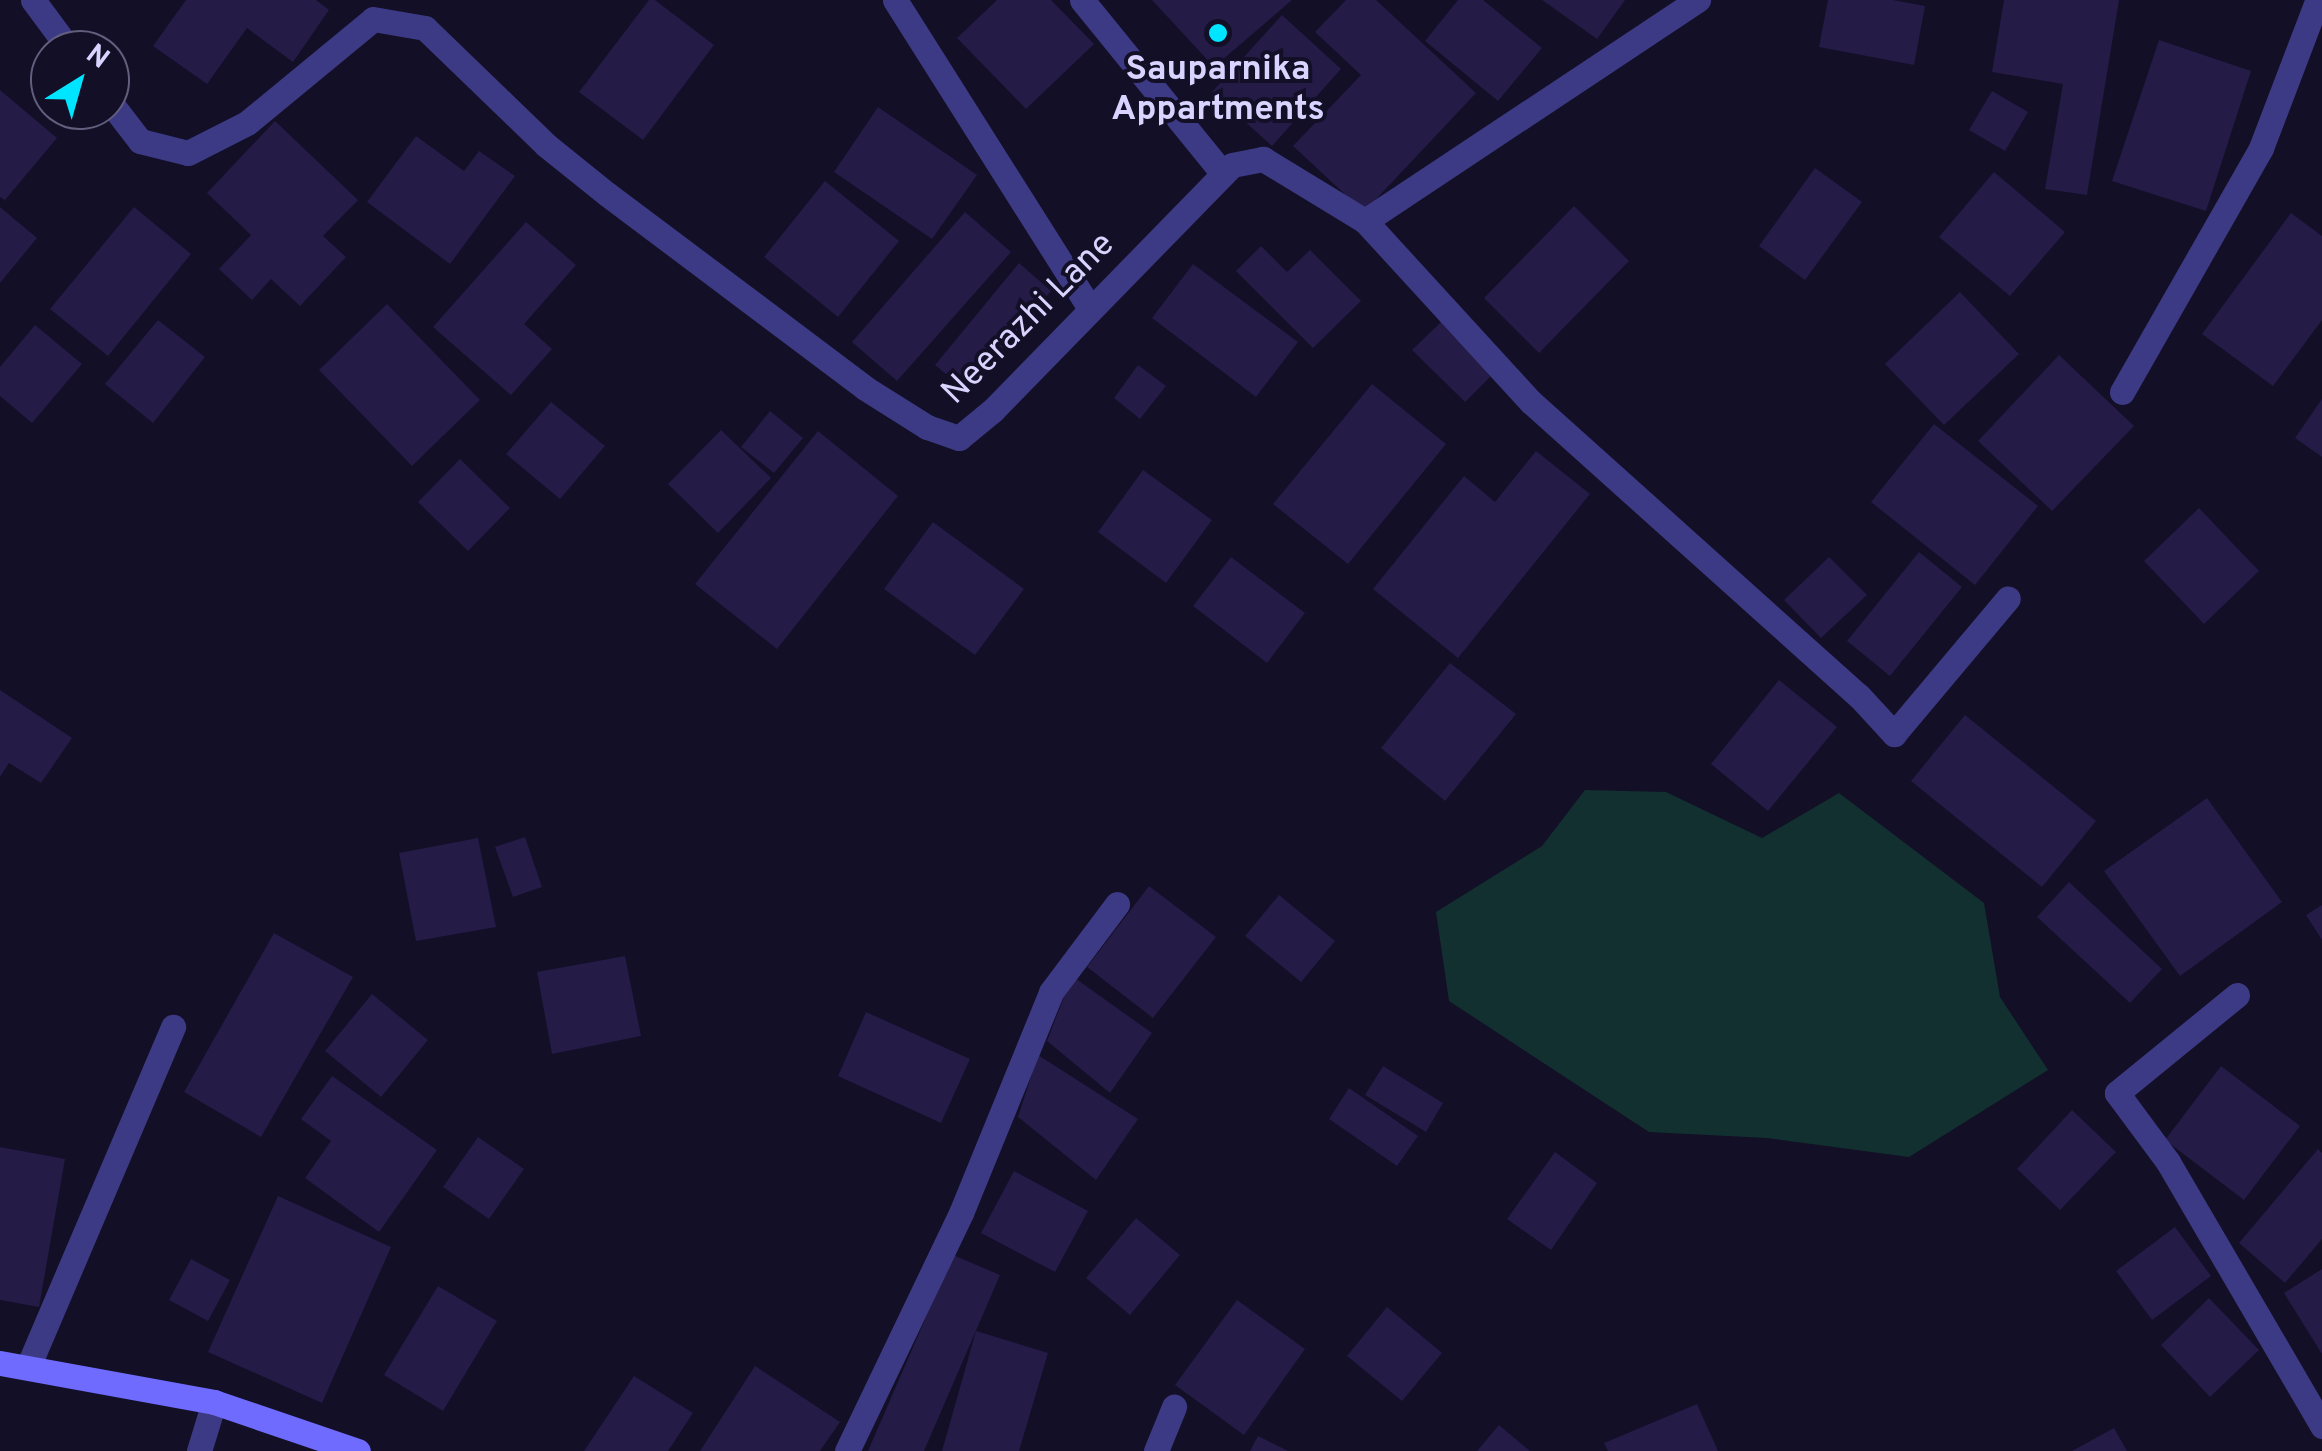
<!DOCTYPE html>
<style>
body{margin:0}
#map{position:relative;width:2322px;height:1451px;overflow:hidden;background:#130f26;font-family:Overpass,sans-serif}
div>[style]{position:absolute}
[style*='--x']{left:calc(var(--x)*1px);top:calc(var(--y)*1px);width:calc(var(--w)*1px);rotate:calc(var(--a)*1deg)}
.green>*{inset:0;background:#12302f}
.building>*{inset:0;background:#241b47}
.street>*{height:25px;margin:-12.5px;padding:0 12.5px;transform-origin:12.5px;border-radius:12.5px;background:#3d3a85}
.secondary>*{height:25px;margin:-12.5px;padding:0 12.5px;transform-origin:12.5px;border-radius:12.5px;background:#6f6bff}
.dots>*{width:28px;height:28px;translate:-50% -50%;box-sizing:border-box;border:5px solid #130f26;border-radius:50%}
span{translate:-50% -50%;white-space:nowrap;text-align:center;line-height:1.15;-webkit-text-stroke:8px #130f26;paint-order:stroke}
.poi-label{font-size:35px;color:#d9d4ff;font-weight:700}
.street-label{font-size:35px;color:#d9d4ff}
.north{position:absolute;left:30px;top:30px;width:100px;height:100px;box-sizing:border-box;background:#130f26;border:2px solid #625e7d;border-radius:50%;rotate:37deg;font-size:28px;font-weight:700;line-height:40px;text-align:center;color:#d9d4ff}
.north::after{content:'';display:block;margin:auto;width:35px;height:45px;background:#00e5ff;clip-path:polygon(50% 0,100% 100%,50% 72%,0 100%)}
</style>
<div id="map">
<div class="green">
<i style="clip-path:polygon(1585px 790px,1666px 792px,1762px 838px,1839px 793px,1984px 903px,2000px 997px,2048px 1070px,1909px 1157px,1767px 1138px,1649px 1132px,1449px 1001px,1436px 912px,1542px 846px)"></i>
</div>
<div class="building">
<i style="clip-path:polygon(186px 0,316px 0,329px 10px,293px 62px,247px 28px,207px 84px,153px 46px)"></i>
<i style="clip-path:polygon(649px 0,655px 0,714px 45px,643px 140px,579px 92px)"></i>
<i style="clip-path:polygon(997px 0,1051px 0,1094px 44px,1026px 109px,957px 38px)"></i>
<i style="clip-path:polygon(1152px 0,1292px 0,1214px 67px)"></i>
<i style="clip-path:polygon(1346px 0,1376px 0,1476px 93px,1364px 212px,1293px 146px,1361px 75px,1315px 32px)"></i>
<i style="clip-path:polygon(1458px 0,1483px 0,1542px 48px,1498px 101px,1425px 41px)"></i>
<i style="clip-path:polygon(1542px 0,1625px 0,1597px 39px)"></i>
<i style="clip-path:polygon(1828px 0,1893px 0,1925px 6px,1914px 65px,1819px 47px)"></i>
<i style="clip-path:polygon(2004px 0,2119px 0,2087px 195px,2045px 189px,2063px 84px,1992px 72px)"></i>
<i style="clip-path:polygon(1282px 15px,1341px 69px,1272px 146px,1212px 92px)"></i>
<i style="clip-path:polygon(2159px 40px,2251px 71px,2206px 211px,2112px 181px)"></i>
<i style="clip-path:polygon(0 90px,57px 138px,5px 200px,0 197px)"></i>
<i style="clip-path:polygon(1992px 91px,2028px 112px,2005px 151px,1969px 130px)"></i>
<i style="clip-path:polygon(878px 107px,977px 175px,932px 239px,834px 172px)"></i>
<i style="clip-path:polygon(275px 121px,358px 200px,323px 236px,346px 257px,300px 306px,271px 279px,252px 300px,219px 269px,251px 235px,207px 193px)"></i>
<i style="clip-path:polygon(416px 136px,464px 171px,479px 151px,515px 176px,450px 264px,367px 202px)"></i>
<i style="clip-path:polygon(1815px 168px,1862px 202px,1805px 280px,1759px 246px)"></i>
<i style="clip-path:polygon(1994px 172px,2065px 232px,2010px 296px,1939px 237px)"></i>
<i style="clip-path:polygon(825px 181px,899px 241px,838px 317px,764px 257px)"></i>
<i style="clip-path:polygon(1574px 206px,1629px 261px,1539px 353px,1484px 298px)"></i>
<i style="clip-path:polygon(0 207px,37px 238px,0 283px)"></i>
<i style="clip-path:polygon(134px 207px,191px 254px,108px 356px,50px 309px)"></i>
<i style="clip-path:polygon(965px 212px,1011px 252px,897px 381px,852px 342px)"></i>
<i style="clip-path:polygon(2291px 213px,2322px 236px,2322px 320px,2273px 386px,2202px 334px)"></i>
<i style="clip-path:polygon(526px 222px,576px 265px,524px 324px,552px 349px,511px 395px,433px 327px)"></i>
<i style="clip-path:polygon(1261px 246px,1287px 272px,1310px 250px,1361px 301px,1313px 348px,1236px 271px)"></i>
<i style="clip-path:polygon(1019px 263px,1051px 291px,967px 392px,935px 365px)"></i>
<i style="clip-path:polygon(1193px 264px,1298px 342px,1256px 397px,1152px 318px)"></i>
<i style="clip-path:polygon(1960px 292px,2019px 354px,1944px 425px,1885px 364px)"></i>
<i style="clip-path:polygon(387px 304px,480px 400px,412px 466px,319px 370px)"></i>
<i style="clip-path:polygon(158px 320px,205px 357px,153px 423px,105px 384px)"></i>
<i style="clip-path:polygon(1441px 322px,1493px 374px,1465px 402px,1412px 350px)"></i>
<i style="clip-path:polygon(35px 325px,82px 364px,32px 423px,0 396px,0 367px)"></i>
<i style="clip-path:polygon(2059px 355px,2134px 426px,2052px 511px,1978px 441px)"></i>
<i style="clip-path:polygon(1138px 365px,1166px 386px,1140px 419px,1114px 398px)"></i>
<i style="clip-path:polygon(1372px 384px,1446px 444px,1348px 564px,1273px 504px)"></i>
<i style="clip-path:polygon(2322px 399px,2322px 457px,2295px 438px)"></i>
<i style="clip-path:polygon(551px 402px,605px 446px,560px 499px,506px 454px)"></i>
<i style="clip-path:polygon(770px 411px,803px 438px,774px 473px,741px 447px)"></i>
<i style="clip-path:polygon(1934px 424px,2038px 506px,1975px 585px,1871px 502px)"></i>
<i style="clip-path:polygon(721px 430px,771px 478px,718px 533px,668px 484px)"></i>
<i style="clip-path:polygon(818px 431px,898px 496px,777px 649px,695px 584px)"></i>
<i style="clip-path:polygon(1536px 451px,1590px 494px,1458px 658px,1373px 589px,1464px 476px,1495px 502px)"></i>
<i style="clip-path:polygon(460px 459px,510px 508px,468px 551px,418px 502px)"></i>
<i style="clip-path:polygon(1143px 470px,1212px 520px,1166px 583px,1098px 532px)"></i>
<i style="clip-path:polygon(2199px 508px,2259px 571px,2204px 624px,2144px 561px)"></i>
<i style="clip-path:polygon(933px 522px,1024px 589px,975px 655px,884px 589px)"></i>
<i style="clip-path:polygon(1919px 552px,1962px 587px,1890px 676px,1847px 641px)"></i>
<i style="clip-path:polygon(1231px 557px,1305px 613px,1267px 663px,1193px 606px)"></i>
<i style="clip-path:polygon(1829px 557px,1867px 595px,1821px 638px,1784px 600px)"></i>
<i style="clip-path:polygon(1450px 663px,1516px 714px,1445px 801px,1381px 748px)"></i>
<i style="clip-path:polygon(1779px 680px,1837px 727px,1768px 811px,1711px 764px)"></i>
<i style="clip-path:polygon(0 690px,72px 738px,41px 783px,9px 763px,0 777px)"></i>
<i style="clip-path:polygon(1965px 715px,2096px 821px,2042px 887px,1911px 781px)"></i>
<i style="clip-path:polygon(2207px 798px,2282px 902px,2180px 976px,2104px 871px)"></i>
<i style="clip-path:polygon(525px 837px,542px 887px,513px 897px,495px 847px)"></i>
<i style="clip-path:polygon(478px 838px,496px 927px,416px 941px,399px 853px)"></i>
<i style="clip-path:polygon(2069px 882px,2162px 969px,2130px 1003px,2037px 917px)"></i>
<i style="clip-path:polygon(1149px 886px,1216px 937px,1153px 1018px,1087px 967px)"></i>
<i style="clip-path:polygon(1279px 895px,1335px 941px,1301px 982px,1245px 936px)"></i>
<i style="clip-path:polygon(2322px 905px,2322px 940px,2306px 915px)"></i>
<i style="clip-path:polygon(274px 933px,353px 977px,261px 1137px,184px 1092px)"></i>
<i style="clip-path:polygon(625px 956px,641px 1036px,552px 1054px,537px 972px)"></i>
<i style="clip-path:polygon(1072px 976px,1152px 1033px,1110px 1093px,1047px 1041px)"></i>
<i style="clip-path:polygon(372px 994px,428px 1040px,381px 1097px,325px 1051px)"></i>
<i style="clip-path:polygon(866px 1012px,970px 1059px,941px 1123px,838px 1076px)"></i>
<i style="clip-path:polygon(1038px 1055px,1138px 1119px,1096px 1180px,1018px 1117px)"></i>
<i style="clip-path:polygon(1383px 1066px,1443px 1103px,1426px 1132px,1365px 1095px)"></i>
<i style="clip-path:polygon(2221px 1066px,2300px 1126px,2244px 1200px,2165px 1140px)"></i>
<i style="clip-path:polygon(332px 1076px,437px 1150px,379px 1232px,305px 1178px,331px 1141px,301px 1119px)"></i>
<i style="clip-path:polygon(1349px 1088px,1418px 1136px,1397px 1166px,1329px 1119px)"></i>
<i style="clip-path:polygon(2072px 1110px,2116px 1152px,2060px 1210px,2017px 1169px)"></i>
<i style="clip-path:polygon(478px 1137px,524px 1169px,489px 1219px,443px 1187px)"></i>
<i style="clip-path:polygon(0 1147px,65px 1159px,39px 1307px,0 1300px)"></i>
<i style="clip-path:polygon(2318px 1149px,2322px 1153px,2322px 1239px,2285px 1283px,2239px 1243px)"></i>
<i style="clip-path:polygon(1555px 1152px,1597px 1183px,1551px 1250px,1507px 1219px)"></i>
<i style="clip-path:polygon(1014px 1171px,1088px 1211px,1055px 1272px,981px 1233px)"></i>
<i style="clip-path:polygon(278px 1196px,391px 1247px,322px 1403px,208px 1352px)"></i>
<i style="clip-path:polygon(1136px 1218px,1180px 1255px,1130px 1315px,1086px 1278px)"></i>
<i style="clip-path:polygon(2175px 1227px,2211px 1276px,2152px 1320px,2116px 1271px)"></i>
<i style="clip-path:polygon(953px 1255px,1000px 1275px,924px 1451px,868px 1451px)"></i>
<i style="clip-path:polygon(191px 1259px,230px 1280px,208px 1321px,169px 1300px)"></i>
<i style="clip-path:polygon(2322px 1269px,2322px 1354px,2284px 1293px)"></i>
<i style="clip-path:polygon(438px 1286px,497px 1321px,443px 1411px,384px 1375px)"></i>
<i style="clip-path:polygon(2209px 1298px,2259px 1350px,2210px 1397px,2161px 1345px)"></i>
<i style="clip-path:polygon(1237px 1300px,1305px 1349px,1244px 1435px,1175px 1385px)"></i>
<i style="clip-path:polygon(1387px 1307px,1442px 1353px,1402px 1401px,1347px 1356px)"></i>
<i style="clip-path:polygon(976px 1331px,1048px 1353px,1019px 1451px,942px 1451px)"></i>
<i style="clip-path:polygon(755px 1366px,840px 1422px,820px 1451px,700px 1451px)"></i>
<i style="clip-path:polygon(634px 1376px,693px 1413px,668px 1451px,584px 1451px)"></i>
<i style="clip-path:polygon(1697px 1404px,1718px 1451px,1608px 1451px,1604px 1443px)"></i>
<i style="clip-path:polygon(1499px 1425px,1530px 1451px,1477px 1451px)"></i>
<i style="clip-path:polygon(2114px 1428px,2127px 1451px,2072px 1451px)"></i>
<i style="clip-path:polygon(1258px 1436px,1288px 1451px,1250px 1451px)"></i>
</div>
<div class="street">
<i style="--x:33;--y:0;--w:62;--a:53.5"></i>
<i style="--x:895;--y:0;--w:365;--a:57.7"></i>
<i style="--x:1082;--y:0;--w:222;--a:50.9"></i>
<i style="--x:110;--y:102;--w:49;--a:52.4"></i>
<i style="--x:140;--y:141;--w:49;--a:14"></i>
<i style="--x:188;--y:153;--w:66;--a:-27"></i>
<i style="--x:247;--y:123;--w:163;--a:-39.5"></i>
<i style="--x:373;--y:19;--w:53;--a:9.8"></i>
<i style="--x:425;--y:28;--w:168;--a:44"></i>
<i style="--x:546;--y:145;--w:78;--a:38.8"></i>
<i style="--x:607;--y:194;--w:323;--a:36.9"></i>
<i style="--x:865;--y:388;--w:73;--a:32.2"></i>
<i style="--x:927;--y:427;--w:34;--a:19"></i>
<i style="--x:959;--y:438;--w:44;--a:-39.5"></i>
<i style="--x:993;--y:410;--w:342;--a:-45.7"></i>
<i style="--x:1232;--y:165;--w:32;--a:-11"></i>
<i style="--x:1263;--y:159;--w:119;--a:31.3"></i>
<i style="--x:1365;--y:221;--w:400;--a:-33.6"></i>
<i style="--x:1365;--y:221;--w:246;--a:47.5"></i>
<i style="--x:1531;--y:402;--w:440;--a:41.9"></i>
<i style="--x:1859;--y:696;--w:52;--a:47.4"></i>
<i style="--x:1894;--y:734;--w:177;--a:-50"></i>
<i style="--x:2122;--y:392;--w:281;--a:-60.3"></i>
<i style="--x:2261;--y:148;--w:157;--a:-69.1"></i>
<i style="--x:2237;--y:995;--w:155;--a:140.8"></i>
<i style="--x:2117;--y:1093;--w:86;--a:53.5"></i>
<i style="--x:2168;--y:1162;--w:306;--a:59.7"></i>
<i style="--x:28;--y:1367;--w:370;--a:-66.9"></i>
<i style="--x:199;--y:1451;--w:51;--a:-73"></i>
<i style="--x:847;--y:1451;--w:264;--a:-64.4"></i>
<i style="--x:961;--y:1213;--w:239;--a:-67.8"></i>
<i style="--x:1051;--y:992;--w:110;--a:-53.1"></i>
<i style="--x:1156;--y:1451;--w:48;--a:-67.8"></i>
</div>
<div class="secondary">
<i style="--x:0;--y:1363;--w:218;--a:10.3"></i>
<i style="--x:214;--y:1402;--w:152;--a:18.8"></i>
</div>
<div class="dots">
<i style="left:1218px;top:33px;background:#00e5ff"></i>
</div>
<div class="poi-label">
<span style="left:1218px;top:90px">Sauparnika<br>Appartments</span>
</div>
<div class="street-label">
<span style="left:1029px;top:319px;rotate:-45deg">Neerazhi Lane</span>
</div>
<div class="north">N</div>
</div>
